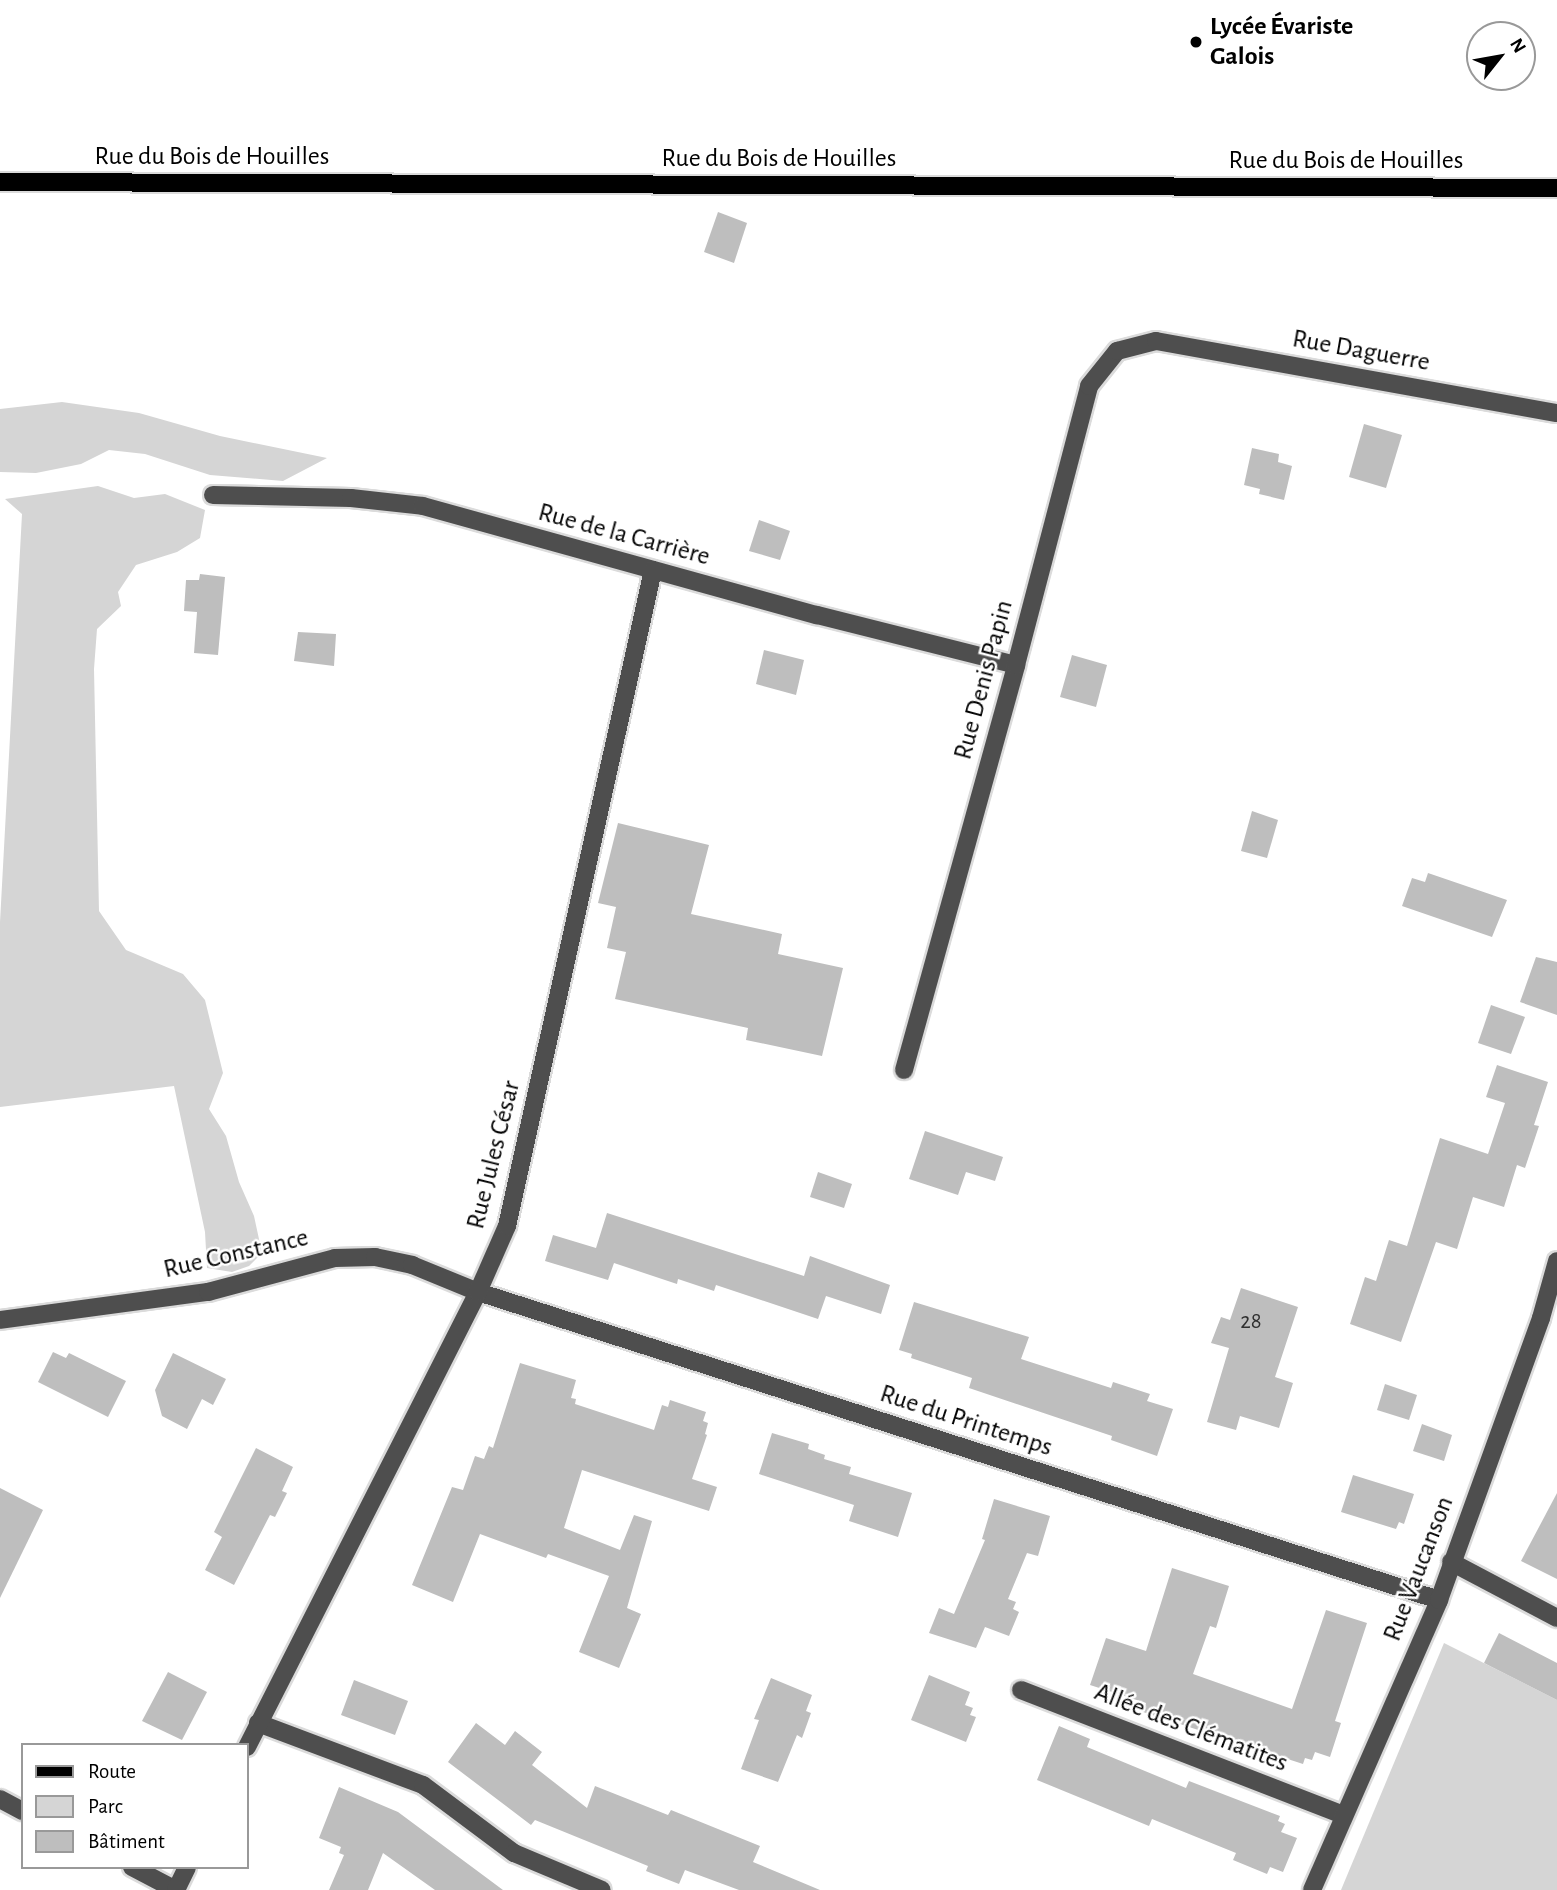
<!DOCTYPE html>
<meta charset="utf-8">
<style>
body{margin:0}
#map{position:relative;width:1557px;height:1890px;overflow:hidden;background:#fff;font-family:"Alegreya Sans",sans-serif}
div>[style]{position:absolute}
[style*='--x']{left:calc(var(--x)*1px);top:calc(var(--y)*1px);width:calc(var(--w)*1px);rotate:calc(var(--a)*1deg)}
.green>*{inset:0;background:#d5d5d5}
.building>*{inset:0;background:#bebebe}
.roads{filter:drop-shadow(2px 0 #dbdbdb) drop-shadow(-2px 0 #dbdbdb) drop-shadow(0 2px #dbdbdb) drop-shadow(0 -2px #dbdbdb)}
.minor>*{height:18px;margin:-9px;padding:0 9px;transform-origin:9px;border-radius:9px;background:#4e4e4e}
.major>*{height:18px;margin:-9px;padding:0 9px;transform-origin:9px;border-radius:9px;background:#000}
.dots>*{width:19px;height:19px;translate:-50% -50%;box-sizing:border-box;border:4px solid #fff;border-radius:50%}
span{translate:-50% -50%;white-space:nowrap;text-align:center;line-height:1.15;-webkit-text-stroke:5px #fff;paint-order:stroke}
.number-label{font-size:23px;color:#303030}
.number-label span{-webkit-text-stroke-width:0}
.poi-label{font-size:26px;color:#000;font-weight:700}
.left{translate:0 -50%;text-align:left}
.street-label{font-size:26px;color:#000}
.legend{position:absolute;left:21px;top:1743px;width:228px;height:126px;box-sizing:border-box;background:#fff;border:2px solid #999;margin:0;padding:9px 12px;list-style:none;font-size:21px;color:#000}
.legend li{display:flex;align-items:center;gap:14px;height:35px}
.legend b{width:35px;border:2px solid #999}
.north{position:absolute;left:1466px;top:21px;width:70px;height:70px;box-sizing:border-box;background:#fff;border:2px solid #999;border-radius:50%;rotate:59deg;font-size:19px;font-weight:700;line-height:28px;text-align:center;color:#000}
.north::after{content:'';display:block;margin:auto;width:24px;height:32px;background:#000;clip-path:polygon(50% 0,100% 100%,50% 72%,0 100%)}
</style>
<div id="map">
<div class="green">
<i style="clip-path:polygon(62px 402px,139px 413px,220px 436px,327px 458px,283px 481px,210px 475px,145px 454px,109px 450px,81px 464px,36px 473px,0 472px,0 409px)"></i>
<i style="clip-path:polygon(98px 486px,134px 498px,165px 494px,205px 510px,200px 538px,177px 552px,136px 565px,118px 592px,121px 606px,97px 629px,94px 669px,99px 911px,126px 950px,183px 974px,205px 1000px,223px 1073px,209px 1109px,226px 1136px,239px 1182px,254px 1216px,262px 1253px,249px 1266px,232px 1272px,207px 1268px,205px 1232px,174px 1086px,0 1107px,0 922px,22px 514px,5px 499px)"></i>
<i style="clip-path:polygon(1444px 1643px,1557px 1700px,1557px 1890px,1341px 1890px)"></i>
</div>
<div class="building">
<i style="clip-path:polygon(718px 212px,747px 223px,734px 263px,704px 252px)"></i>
<i style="clip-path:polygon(1364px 424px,1402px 435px,1386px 488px,1349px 477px)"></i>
<i style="clip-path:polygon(1252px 448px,1279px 454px,1278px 462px,1292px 466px,1284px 500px,1259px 494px,1260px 489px,1244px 485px)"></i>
<i style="clip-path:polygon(759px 520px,790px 531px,780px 560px,749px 551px)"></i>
<i style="clip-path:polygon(200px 574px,225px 577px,218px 655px,194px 653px,197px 612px,184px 611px,186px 580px,199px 580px)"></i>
<i style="clip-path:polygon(298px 632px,336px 634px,334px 666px,294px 661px)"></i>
<i style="clip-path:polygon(764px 650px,804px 660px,796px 695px,756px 684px)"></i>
<i style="clip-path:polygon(1072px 655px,1107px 665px,1096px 707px,1060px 697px)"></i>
<i style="clip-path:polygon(1252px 811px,1278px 820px,1267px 858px,1241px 851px)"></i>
<i style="clip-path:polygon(618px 823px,709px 845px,691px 914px,782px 934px,778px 954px,843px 968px,822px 1056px,746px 1040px,748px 1028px,615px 999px,626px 952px,607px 948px,616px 907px,598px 903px)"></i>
<i style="clip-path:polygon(1428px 873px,1507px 900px,1492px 937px,1402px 906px,1412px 878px,1425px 882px)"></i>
<i style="clip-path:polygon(1536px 957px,1557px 962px,1557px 1015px,1520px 1002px)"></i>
<i style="clip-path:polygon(1491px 1005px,1525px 1017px,1511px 1054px,1478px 1043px)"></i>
<i style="clip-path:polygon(1497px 1065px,1548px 1082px,1534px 1125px,1539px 1126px,1525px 1168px,1517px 1165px,1504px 1207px,1473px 1197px,1457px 1249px,1436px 1242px,1401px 1342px,1350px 1324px,1365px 1277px,1376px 1281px,1389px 1240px,1407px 1246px,1440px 1138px,1488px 1154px,1505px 1103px,1486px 1097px)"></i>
<i style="clip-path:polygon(925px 1131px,1003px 1157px,995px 1181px,966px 1172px,958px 1195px,909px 1179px)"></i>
<i style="clip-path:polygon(818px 1172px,852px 1184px,844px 1208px,810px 1197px)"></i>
<i style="clip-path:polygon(607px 1213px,804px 1276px,810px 1256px,890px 1285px,881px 1314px,826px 1296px,818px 1319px,716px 1285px,714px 1291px,678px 1279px,677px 1284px,614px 1263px,608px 1280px,545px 1261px,553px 1235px,596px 1248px)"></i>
<i style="clip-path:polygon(1241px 1288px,1298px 1307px,1275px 1377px,1293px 1383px,1279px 1428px,1240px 1416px,1236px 1430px,1207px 1422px,1229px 1348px,1211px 1343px,1221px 1317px,1230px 1320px)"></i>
<i style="clip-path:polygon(914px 1302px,1029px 1337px,1021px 1359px,1111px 1388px,1113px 1382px,1150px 1394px,1147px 1401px,1173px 1409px,1157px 1456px,1111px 1440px,1112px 1436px,969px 1388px,972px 1378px,911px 1358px,912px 1354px,899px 1350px)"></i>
<i style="clip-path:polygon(53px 1352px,66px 1358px,69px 1353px,126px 1381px,108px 1417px,38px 1382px)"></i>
<i style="clip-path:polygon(173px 1353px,226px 1379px,213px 1405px,202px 1399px,187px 1429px,162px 1416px,155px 1390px)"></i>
<i style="clip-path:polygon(520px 1363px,576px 1380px,571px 1398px,576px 1399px,575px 1404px,654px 1430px,662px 1405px,668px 1407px,670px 1400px,706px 1412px,703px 1421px,708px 1423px,705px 1434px,707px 1435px,692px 1479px,717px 1487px,709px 1511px,582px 1470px,564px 1528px,620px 1550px,634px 1515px,652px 1521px,627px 1608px,641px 1614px,619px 1668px,579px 1652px,609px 1576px,548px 1554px,546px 1558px,480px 1534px,453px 1602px,412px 1585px,452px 1487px,463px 1490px,475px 1456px,484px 1459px,489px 1446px,493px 1448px)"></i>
<i style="clip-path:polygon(1385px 1384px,1417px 1395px,1409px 1420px,1377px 1410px)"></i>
<i style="clip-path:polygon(1422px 1424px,1452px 1435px,1444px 1461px,1413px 1451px)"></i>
<i style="clip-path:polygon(772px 1433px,809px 1444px,808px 1449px,825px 1455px,824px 1459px,851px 1467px,849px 1474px,912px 1493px,898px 1537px,849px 1521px,854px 1505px,759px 1474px)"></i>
<i style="clip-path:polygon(256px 1448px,293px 1467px,282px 1491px,287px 1493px,275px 1517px,270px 1515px,234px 1585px,205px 1570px,222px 1537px,214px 1532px)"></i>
<i style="clip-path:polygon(1353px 1475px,1414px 1494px,1404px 1524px,1399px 1522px,1396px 1529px,1341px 1512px)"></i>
<i style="clip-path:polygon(0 1488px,43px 1510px,0 1598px)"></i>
<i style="clip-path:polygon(1557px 1493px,1557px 1579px,1521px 1561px)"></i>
<i style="clip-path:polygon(994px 1499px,1050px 1516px,1038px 1556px,1027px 1553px,1008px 1599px,1016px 1602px,1013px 1609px,1019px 1612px,1009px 1636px,985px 1627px,976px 1648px,929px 1633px,939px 1608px,954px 1614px,985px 1540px,982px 1539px)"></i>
<i style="clip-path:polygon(1172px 1568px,1229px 1586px,1216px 1628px,1210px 1626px,1193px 1674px,1292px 1709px,1326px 1610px,1367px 1623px,1335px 1721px,1341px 1723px,1330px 1757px,1315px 1752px,1312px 1760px,1305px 1758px,1303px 1764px,1143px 1712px,1146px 1703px,1090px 1685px,1106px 1638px,1146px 1651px)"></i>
<i style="clip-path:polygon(1499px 1633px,1557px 1663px,1557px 1700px,1484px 1663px)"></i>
<i style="clip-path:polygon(168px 1672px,207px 1692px,182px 1740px,142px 1721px)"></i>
<i style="clip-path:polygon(929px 1675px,970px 1692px,965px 1705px,973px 1708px,970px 1715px,976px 1717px,966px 1742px,911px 1720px)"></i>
<i style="clip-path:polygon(771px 1678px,812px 1695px,806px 1711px,811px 1713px,802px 1738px,797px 1735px,778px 1782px,741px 1769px,759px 1720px,754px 1719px)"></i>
<i style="clip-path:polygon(354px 1680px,408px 1701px,395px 1735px,341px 1715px)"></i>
<i style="clip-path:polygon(476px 1723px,505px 1745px,515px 1731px,542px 1752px,532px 1765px,587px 1808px,595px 1786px,668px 1815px,671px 1810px,760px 1846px,753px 1862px,820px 1890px,739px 1890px,685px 1870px,679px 1884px,646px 1871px,648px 1866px,535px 1820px,531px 1825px,448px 1762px)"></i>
<i style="clip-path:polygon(1059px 1726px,1090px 1739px,1087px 1747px,1186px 1788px,1189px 1781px,1280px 1816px,1278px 1821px,1285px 1824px,1281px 1832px,1297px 1838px,1283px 1872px,1270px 1867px,1267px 1874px,1233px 1860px,1236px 1853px,1152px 1819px,1149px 1826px,1037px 1780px)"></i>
<i style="clip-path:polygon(339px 1787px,398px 1812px,503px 1890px,435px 1890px,383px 1853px,368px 1890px,329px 1890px,344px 1855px,339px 1853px,341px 1847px,319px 1838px)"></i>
</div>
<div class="roads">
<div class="minor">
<i style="--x:213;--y:495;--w:138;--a:1.2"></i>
<i style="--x:351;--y:498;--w:72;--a:6.3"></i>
<i style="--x:423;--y:506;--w:409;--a:15.5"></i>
<i style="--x:817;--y:615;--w:205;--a:14.1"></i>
<i style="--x:904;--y:1070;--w:420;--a:-74.5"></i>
<i style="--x:1016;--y:665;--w:288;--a:-75.3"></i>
<i style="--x:1089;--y:386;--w:45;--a:-51.3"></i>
<i style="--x:1117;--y:351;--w:40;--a:-14.4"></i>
<i style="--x:1156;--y:341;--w:407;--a:10.2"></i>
<i style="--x:0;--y:1320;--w:210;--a:-7.7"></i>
<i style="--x:208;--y:1292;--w:131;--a:-15"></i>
<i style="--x:335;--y:1258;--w:40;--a:-1.4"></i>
<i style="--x:375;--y:1257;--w:38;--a:12"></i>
<i style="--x:412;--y:1265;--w:71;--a:22.2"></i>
<i style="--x:478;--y:1292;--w:1009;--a:17.77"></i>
<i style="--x:1451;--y:1562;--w:120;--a:27.8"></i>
<i style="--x:1021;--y:1690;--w:345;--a:21.2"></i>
<i style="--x:258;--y:1723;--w:176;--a:20.6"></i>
<i style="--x:423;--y:1785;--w:114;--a:36.8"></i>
<i style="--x:514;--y:1853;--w:95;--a:22.8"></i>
<i style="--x:247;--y:1747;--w:510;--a:-63.08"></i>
<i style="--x:478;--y:1292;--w:72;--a:-66.3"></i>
<i style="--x:507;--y:1226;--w:672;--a:-77.45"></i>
<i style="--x:0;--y:1799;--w:26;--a:28"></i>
<i style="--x:132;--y:1867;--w:50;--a:27.6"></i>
<i style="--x:176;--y:1890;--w:25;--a:-64"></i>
<i style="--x:1312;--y:1890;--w:317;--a:-66.3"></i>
<i style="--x:1439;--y:1600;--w:300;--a:-70.1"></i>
<i style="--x:1541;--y:1318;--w:59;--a:-74.3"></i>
</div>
<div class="major">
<i style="--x:0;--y:182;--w:1557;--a:0.22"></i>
</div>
</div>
<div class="dots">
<i style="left:1196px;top:42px;background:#000"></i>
</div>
<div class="number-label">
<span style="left:1251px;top:1322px">28</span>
</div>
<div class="poi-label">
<span class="left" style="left:1210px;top:42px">Lycée Évariste<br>Galois</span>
</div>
<div class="street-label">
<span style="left:212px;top:157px">Rue du Bois de Houilles</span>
<span style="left:779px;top:159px">Rue du Bois de Houilles</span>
<span style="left:1346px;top:161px">Rue du Bois de Houilles</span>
<span style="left:1361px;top:351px;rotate:10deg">Rue Daguerre</span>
<span style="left:624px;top:535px;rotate:15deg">Rue de la Carrière</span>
<span style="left:984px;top:680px;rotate:-75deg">Rue Denis Papin</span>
<span style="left:494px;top:1155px;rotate:-76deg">Rue Jules César</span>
<span style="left:236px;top:1254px;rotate:-13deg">Rue Constance</span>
<span style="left:966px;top:1421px;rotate:18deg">Rue du Printemps</span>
<span style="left:1419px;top:1569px;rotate:-69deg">Rue Vaucanson</span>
<span style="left:1191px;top:1728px;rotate:21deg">Allée des Clématites</span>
</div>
<ul class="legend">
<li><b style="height:9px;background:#000"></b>Route</li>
<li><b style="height:19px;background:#d5d5d5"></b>Parc</li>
<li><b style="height:19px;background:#bebebe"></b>Bâtiment</li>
</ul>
<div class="north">N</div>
</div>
